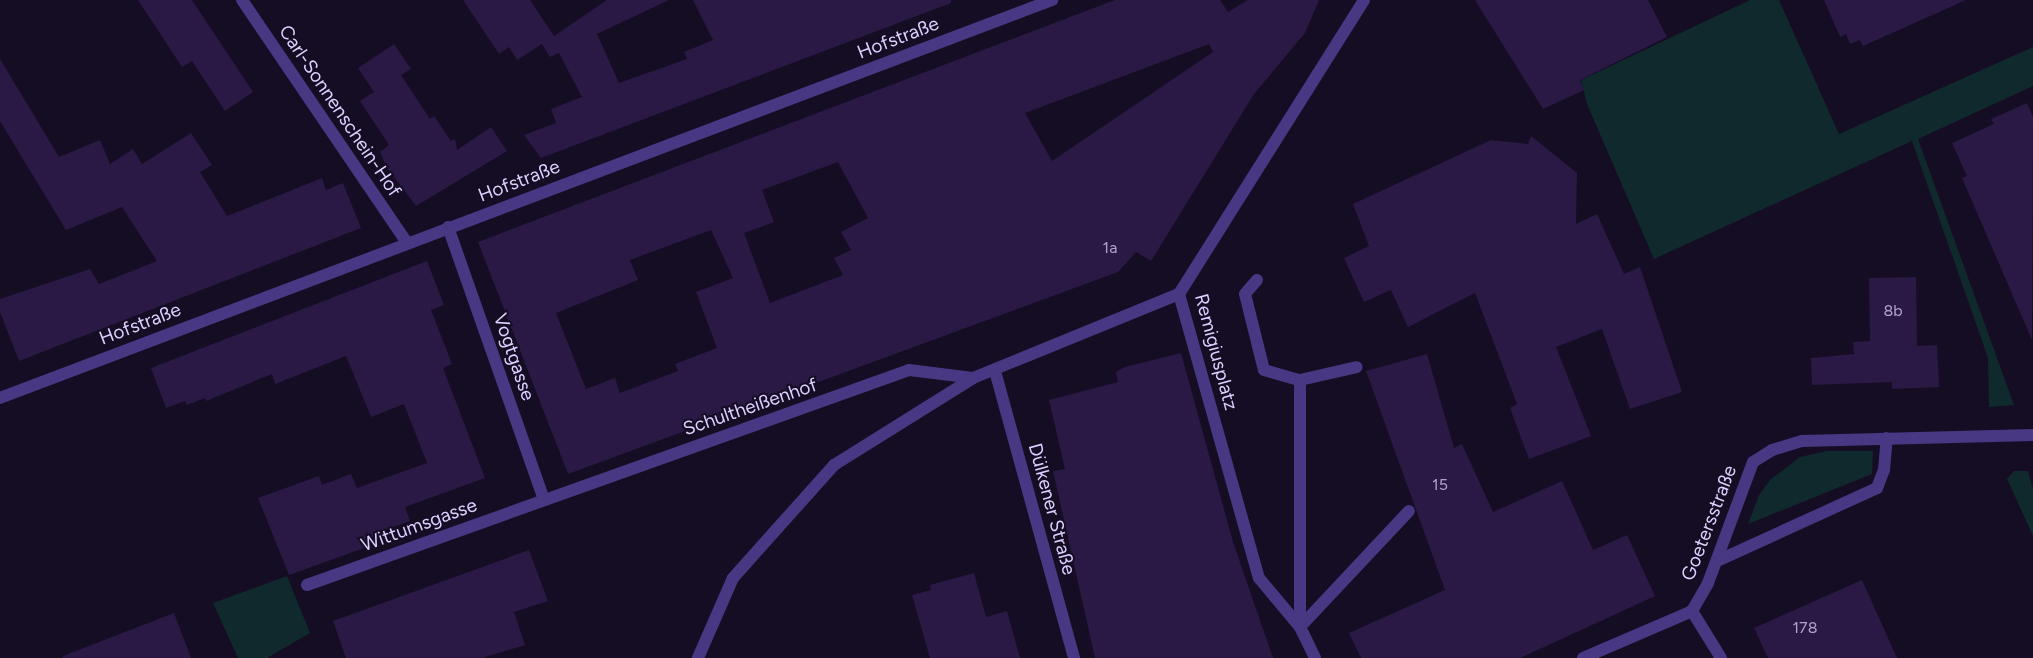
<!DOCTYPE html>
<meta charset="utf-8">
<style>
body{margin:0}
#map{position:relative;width:2033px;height:658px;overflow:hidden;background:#150d23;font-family:Figtree,sans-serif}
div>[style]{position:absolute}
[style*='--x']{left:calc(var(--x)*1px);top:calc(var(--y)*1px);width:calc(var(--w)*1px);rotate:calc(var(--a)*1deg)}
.green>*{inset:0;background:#10292d}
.building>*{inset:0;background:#2a1944}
.service>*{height:12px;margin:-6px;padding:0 6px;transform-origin:6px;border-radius:6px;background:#483783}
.pedestrian>*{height:12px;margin:-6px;padding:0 6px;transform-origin:6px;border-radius:6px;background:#483783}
.minor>*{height:12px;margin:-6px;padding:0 6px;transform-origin:6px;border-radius:6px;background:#483783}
span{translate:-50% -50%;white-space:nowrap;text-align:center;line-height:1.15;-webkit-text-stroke:4px #150d23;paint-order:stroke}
.number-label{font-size:16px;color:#b0a2d0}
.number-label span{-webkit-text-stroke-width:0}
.street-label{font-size:19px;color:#ddcfff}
</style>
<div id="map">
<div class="green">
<i style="clip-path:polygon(1750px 0,1779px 0,1839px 134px,2033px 47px,2033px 86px,1918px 139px,2014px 405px,1989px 407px,1988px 358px,1912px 141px,1654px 259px,1587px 104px,1581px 80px)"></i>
<i style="clip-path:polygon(1827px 451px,1873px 451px,1872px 474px,1748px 524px,1759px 495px,1770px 480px,1800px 457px)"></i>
<i style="clip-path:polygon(2014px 471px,2028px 471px,2033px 489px,2033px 536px,2007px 479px)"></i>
<i style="clip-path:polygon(287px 576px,310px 633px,267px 658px,238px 658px,213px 603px)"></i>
</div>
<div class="building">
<i style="clip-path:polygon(138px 0,192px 0,253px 92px,225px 111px,192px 61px,182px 67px)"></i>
<i style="clip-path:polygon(463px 0,530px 0,554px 36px,607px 0,669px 0,597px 34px,619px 83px,687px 59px,684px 52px,713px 40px,693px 0,951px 0,951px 3px,541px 158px,524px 135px,556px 123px,551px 109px,582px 97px,559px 53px,550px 57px,542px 44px,517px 60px,509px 47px,499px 54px)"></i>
<i style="clip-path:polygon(evenodd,1115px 0,1220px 0,1228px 12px,1248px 0,1319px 0,1305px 33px,1254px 94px,1151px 261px,1136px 252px,1118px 272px,568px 474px,478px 242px,1115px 0,1209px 44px,1213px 52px,1052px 161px,1025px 113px,1209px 44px,1115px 0,838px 162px,868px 218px,841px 232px,851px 250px,834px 258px,843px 275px,770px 303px,744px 233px,774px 222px,762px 190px,838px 162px,1115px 0,711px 230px,733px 278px,696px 292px,717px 348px,675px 364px,678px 371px,620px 393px,615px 378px,586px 389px,556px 313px,638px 280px,630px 260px,711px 230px)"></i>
<i style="clip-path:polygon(1475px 0,1648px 0,1667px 37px,1580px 80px,1584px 90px,1543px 109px)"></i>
<i style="clip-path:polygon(1824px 0,1966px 0,1863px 46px,1860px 40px,1850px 44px,1846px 34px,1840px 37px)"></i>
<i style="clip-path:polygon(394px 44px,411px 69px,401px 75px,430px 119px,434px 116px,451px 141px,455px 139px,457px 150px,491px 127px,507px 151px,416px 206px,386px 166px,380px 152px,389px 145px,360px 101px,374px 92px,358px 68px)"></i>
<i style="clip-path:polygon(0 59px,59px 157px,100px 140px,110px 164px,133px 149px,142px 164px,191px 133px,212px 165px,200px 172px,227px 216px,322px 178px,326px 190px,343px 183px,361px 228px,19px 361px,0 312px,0 299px,90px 269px,99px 284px,157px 261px,122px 207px,66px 230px,0 121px)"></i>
<i style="clip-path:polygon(2027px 103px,2033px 117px,2032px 340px,1962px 178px,1967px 176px,1952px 143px,1994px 124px,1991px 119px)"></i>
<i style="clip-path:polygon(1531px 136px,1577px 173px,1576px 224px,1597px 214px,1624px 274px,1640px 267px,1682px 392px,1630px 409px,1602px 329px,1556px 347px,1591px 436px,1529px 459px,1510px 408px,1517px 404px,1475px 293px,1408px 327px,1391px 290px,1364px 302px,1344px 258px,1369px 246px,1353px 204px,1491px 140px,1528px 144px)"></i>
<i style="clip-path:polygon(427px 261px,444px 305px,431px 310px,452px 364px,443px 368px,485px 478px,405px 507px,410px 521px,374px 534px,378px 543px,289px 575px,258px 498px,319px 476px,322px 485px,351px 474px,357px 488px,427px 463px,404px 404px,371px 417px,346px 356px,275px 384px,272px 374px,206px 401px,205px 398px,187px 405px,185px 401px,166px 408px,151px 368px)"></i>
<i style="clip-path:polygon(1916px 277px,1917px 346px,1937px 345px,1939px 387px,1892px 389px,1892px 382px,1812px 385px,1811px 358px,1854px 354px,1853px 342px,1870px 341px,1869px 278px)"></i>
<i style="clip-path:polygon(1181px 353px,1233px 542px,1273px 658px,1095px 658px,1053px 471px,1065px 469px,1049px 400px,1118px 382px,1116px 372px,1125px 367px)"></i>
<i style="clip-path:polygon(1427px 354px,1454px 448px,1462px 444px,1493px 512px,1562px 481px,1593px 550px,1627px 535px,1655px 596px,1520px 658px,1361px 658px,1349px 633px,1445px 590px,1366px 371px)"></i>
<i style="clip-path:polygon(529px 550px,548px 601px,514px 612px,525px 645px,482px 658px,346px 658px,333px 621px)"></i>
<i style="clip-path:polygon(974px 573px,986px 617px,1007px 611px,1020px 658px,930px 658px,912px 595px,931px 590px,930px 585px)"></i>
<i style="clip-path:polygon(1862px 580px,1897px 658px,1768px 658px,1754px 628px)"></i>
<i style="clip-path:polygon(174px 613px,191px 658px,63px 658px,63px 656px)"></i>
</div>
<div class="service">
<i style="--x:1717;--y:561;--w:176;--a:-24.5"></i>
<i style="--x:1877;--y:488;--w:19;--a:-69"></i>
<i style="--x:1884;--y:470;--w:32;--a:-85"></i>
</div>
<div class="pedestrian">
<i style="--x:1257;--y:280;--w:18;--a:131"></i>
<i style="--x:1245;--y:294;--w:78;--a:76"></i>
<i style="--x:1264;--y:370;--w:37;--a:16"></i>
<i style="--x:1300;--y:380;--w:247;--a:90"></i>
<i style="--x:1300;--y:627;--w:34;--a:64"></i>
<i style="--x:1179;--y:294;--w:295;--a:74.3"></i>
<i style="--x:1259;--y:578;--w:64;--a:50.1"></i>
<i style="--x:1300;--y:627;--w:159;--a:-46.8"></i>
<i style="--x:1300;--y:380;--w:58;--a:-12.8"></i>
</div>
<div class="minor">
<i style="--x:242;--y:0;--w:294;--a:55.8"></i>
<i style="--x:448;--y:227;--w:288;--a:70.6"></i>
<i style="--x:995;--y:371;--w:298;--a:74.6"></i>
<i style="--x:0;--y:398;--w:1125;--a:-20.72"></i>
<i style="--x:307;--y:585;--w:639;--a:-19.65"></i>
<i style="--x:909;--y:370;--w:64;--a:7.1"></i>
<i style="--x:1692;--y:611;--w:55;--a:58.3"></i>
<i style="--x:698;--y:658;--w:87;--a:-66.4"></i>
<i style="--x:733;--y:578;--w:152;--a:-48.2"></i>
<i style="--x:834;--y:465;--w:164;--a:-32"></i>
<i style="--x:973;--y:378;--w:222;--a:-22.2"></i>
<i style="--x:1179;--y:294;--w:347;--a:-57.8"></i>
<i style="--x:1583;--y:658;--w:119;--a:-23.3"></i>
<i style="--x:1692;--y:611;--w:32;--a:-60"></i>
<i style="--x:1708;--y:583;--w:129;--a:-69.6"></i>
<i style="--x:1753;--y:462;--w:22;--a:-32"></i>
<i style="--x:1772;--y:450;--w:31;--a:-17"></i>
<i style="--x:1802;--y:441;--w:231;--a:-1.5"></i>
</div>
<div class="number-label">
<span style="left:1110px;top:248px">1a</span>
<span style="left:1893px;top:311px">8b</span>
<span style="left:1440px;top:485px">15</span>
<span style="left:1805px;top:628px">178</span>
</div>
<div class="street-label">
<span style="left:898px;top:38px;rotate:-21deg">Hofstraße</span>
<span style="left:340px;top:111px;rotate:56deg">Carl-Sonnenschein-Hof</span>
<span style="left:519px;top:181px;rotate:-21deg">Hofstraße</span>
<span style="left:140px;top:324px;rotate:-21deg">Hofstraße</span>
<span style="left:1216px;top:352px;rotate:75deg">Remigiusplatz</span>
<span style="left:514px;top:357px;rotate:71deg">Vogtgasse</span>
<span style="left:750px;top:407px;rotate:-19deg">Schultheißenhof</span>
<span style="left:1052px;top:509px;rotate:75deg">Dülkener Straße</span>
<span style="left:1709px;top:523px;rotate:-69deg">Goetersstraße</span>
<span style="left:419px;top:525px;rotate:-20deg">Wittumsgasse</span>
</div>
</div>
